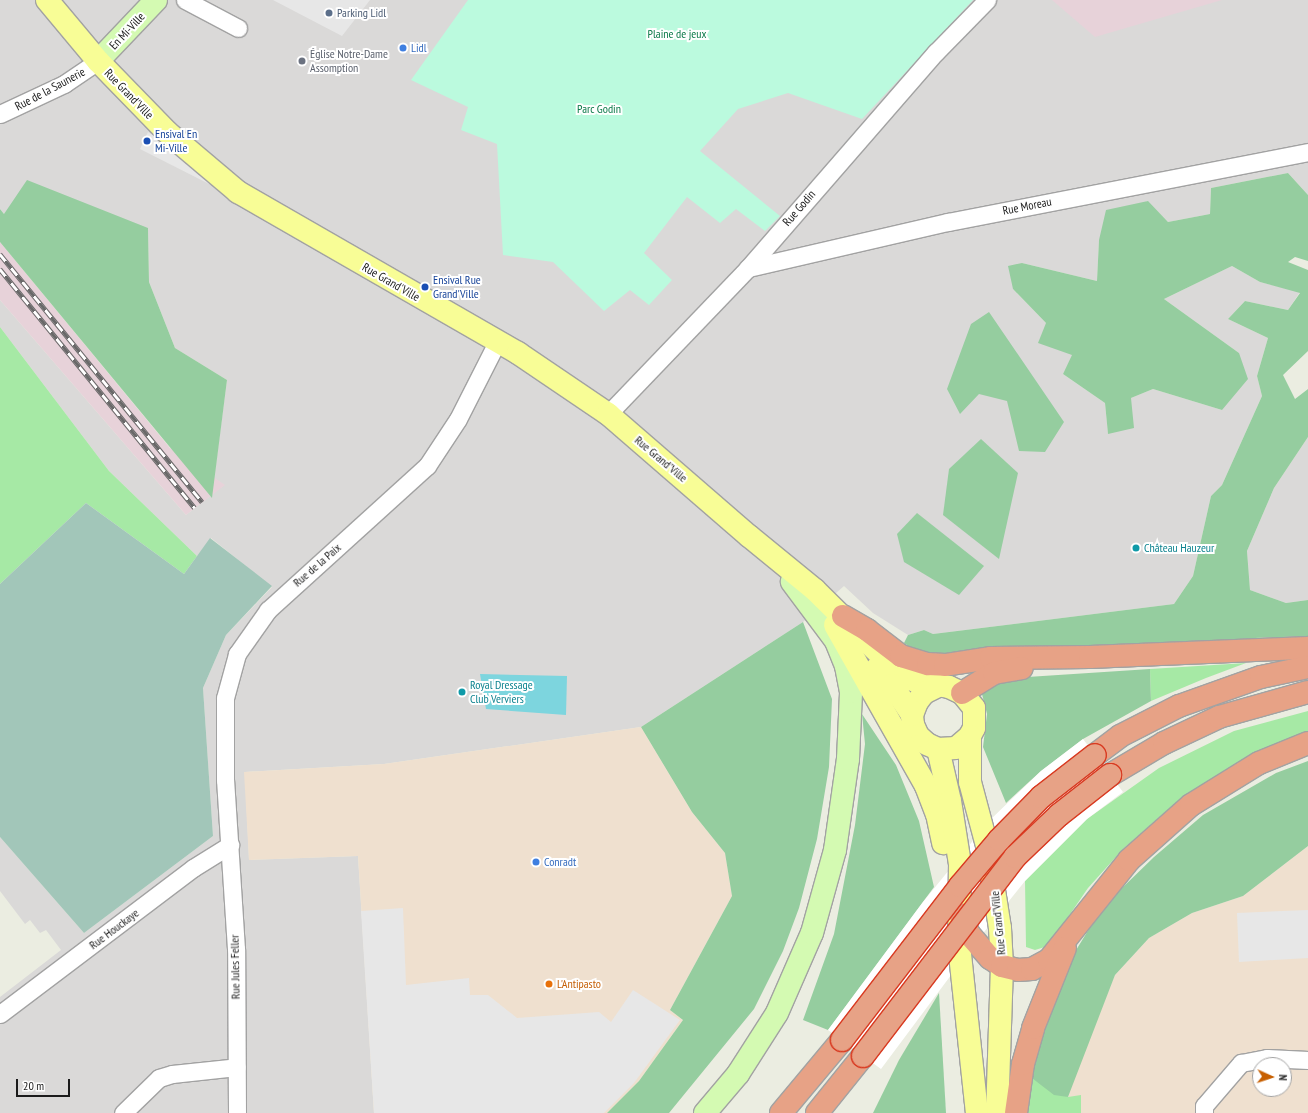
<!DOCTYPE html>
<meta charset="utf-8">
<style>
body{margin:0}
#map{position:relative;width:1308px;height:1113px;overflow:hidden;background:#ebede1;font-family:"PT Sans Narrow",sans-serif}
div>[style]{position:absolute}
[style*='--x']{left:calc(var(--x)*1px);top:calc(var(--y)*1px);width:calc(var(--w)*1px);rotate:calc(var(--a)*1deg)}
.residential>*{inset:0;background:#dad9d8}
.commercial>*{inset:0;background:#efe0cf}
.industrial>*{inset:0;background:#e7d2d9}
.grass>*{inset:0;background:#a6e9a5}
.forest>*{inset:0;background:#95cd9f}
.cemetery>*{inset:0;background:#a2c6b9}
.park>*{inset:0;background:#bbfade}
.pitch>*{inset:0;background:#7dd5de}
.parking>*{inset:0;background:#e7e7e7}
.pier>*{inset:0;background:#fff}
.roads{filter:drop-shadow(1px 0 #a2a2a2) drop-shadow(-1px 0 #a2a2a2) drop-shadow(0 1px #a2a2a2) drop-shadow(0 -1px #a2a2a2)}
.street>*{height:17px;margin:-8.5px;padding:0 8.5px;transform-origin:8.5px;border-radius:8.5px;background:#fff}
.secondary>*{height:22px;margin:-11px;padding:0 11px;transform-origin:11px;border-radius:11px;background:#d4fab2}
.primary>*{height:22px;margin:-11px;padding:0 11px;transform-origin:11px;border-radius:11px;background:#f8fd96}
.highway>*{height:22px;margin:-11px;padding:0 11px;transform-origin:11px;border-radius:11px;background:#e7a286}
.rail>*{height:4.5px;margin-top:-2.25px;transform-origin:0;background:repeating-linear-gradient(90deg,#fff 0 9px,#696969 0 18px);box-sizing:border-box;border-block:1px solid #696969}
.bridges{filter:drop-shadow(1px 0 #d83a21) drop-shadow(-1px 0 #d83a21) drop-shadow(0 1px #d83a21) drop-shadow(0 -1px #d83a21)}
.highway-bridge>*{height:22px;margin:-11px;padding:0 11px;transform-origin:11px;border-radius:11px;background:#e7a286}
.dots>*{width:11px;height:11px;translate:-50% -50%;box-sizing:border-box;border:2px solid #fff;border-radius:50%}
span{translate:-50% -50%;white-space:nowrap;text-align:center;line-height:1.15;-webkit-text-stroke:4px #fff;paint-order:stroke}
.service-label{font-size:12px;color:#4e5e75}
.left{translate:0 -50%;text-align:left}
.street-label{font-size:12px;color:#1b1b1b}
.park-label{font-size:12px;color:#0a7948}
.shop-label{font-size:12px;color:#366cbe}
.worship-label{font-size:12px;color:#5b616d}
.transit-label{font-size:12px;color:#164399}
.culture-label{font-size:12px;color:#0d838f}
.food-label{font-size:12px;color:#c56008}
.north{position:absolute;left:1252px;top:1057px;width:40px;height:40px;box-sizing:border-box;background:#fff;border:1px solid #a4a4a4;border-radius:50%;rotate:93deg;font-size:11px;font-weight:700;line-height:16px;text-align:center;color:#1b1b1b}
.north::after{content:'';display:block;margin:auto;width:14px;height:18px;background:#c75f00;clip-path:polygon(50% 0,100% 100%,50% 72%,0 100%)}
.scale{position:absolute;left:16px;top:1079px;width:54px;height:18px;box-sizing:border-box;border:2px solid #1b1b1b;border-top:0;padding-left:5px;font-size:12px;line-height:14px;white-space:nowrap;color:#1b1b1b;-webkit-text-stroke:3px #fff;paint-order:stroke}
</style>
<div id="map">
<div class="residential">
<i style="clip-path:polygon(0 0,1308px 0,1308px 195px,1288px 173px,1211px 188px,1210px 214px,1168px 222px,1147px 201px,1099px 240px,1097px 281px,1022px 263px,1013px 289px,1046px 323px,1073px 355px,1063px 374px,1105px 403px,1108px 434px,1131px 398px,1153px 389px,1222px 410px,1239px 353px,1164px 299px,1232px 266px,1260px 282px,1300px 292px,1288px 310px,1245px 301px,1228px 319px,1268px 338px,1257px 376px,1262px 396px,1222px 485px,1211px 496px,1193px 576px,1174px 604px,933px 634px,924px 630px,908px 635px,873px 613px,844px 586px,803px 622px,641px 727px,384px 764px,245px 772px,249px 860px,358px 856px,374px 1113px,0 1113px,0 997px,61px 950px,46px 930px,40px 933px,30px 920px,25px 924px,0 891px,0 837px,84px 933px,213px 836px,203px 688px,226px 635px,272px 587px,211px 538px,197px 556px,109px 471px,0 327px,0 300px,186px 515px,224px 485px,214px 478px,227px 380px,175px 348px,149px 282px,148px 228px,4px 214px,0 209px)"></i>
<i style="clip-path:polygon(1308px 437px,1308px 600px,1286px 603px,1250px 590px,1247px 551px,1274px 488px)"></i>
</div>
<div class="commercial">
<i style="clip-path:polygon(641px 727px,692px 812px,725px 853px,732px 896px,670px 1010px,683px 1020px,639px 1081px,607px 1113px,374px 1113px,358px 856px,249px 860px,244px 772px,384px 764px)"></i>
<i style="clip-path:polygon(evenodd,1308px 846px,1308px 1113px,1068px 1113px,1068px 1097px,1074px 1077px,1115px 975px,1149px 938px,1192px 913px,1243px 896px,1308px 846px,1260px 1065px,1284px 1065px,1284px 1089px,1260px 1089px,1260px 1065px)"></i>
</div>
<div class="industrial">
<i style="clip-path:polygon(1052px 0,1222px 0,1095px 37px)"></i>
<i style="clip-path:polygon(0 242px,170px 448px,225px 485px,186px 515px,0 300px)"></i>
</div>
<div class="grass">
<i style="clip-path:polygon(0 327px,109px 471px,197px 556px,184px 574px,86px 503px,0 584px)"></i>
<i style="clip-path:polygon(1246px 663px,1206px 678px,1151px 701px,1150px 669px)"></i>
<i style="clip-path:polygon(1308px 711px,1308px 734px,1268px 749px,1210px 780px,1165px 812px,1123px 849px,1088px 888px,1048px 946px,1035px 950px,1026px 947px,1025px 881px,1087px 819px,1159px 768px,1234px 731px)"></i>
<i style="clip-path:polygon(1028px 1075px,1068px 1097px,1081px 1095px,1081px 1113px,1022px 1113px)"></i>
</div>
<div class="forest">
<i style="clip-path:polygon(1288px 173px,1308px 195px,1308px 261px,1295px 257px,1288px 262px,1308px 270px,1308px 351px,1283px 375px,1295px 399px,1308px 389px,1308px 437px,1274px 488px,1247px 551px,1250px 590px,1286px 603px,1308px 600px,1308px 636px,1255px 638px,1246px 642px,920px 654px,904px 643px,908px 635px,924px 630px,933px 634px,1174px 604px,1193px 576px,1211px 496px,1222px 485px,1262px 396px,1257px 376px,1268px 338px,1228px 319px,1245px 301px,1288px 310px,1300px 293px,1260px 282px,1232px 266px,1164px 299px,1239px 353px,1248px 379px,1222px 410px,1153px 389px,1131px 398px,1134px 428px,1108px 434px,1105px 403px,1063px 374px,1072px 355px,1038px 343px,1046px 323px,1013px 289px,1008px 266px,1022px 263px,1097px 281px,1099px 240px,1106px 210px,1148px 201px,1168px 222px,1210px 214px,1211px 188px)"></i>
<i style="clip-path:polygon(27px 180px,148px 228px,149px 282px,175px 348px,227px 380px,212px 498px,0 242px,0 209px,4px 214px)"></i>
<i style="clip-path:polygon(989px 312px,1064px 422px,1045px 452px,1019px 451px,1007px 401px,979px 394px,960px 414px,947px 389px,971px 324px)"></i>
<i style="clip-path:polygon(981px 439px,1018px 473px,999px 559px,943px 515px,949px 469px)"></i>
<i style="clip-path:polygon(917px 513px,984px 566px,959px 595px,904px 562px,897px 534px)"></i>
<i style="clip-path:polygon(803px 622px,832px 699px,829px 767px,817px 839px,799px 908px,783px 951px,754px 1009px,669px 1113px,607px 1113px,639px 1081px,683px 1020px,670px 1010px,732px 896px,725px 853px,692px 812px,641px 727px)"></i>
<i style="clip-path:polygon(1150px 669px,1151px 701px,1083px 739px,1041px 771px,1006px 803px,983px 747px,987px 714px,982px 694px,992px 684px,1011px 678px)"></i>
<i style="clip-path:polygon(862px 714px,896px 765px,919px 821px,934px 887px,828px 1030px,803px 1020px,834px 934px,855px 825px,865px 744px)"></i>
<i style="clip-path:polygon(1308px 761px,1308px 846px,1243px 896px,1192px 913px,1149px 938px,1115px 975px,1068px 1097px,1054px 1095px,1028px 1075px,1040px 1032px,1070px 960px,1089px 929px,1119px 891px,1154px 857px,1203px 815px,1276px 773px)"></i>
<i style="clip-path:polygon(939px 993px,946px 1113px,873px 1113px,899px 1060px)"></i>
</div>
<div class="cemetery">
<i style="clip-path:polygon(86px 503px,184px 574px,210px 538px,272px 586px,226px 635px,203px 688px,213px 836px,84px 933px,0 837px,0 584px)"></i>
</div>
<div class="park">
<i style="clip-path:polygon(468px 0,973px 0,862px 119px,788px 93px,738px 109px,700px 151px,780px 216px,765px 231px,736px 209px,720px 223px,687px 197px,644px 253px,672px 280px,649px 305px,630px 290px,604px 311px,553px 262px,503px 255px,497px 144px,461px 130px,468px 107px,411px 80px)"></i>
</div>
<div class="pitch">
<i style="clip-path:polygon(480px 674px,567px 676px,566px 715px,486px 709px)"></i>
</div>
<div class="parking">
<i style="clip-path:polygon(273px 0,370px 0,342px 36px)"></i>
<i style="clip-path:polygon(148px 132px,195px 163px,219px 189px,140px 149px)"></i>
<i style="clip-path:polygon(403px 908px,406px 985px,469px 978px,470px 995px,488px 995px,517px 1018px,599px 1012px,611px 1022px,633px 990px,680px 1020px,634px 1083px,604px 1113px,374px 1113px,361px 911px)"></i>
<i style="clip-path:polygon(1308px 910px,1308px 958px,1239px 962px,1237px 913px)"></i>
</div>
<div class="pier">
<i style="clip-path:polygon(1083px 739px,1123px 792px,1087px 819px,1025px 881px,972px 947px,881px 1069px,828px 1030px,923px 902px,989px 821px,1041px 771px)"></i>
</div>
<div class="roads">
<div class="street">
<i style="--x:185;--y:0;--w:60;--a:27.8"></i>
<i style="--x:0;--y:114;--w:71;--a:-25.1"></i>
<i style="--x:64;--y:84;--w:41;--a:-34.1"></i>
<i style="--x:748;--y:268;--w:205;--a:-13"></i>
<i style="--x:948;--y:222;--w:367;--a:-11"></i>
<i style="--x:608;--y:414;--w:202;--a:-46.2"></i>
<i style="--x:748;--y:268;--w:286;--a:-49"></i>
<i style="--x:936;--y:52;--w:73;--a:-45.6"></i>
<i style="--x:0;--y:1014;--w:242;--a:-37.1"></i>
<i style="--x:193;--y:868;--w:44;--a:-31.9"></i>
<i style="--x:123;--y:1113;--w:50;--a:-44.2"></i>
<i style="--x:159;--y:1078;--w:14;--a:-17"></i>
<i style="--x:172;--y:1074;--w:65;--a:-6.1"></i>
<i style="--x:237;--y:1113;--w:164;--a:-90.3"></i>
<i style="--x:236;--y:949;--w:169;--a:-93.7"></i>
<i style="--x:225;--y:780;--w:82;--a:-90"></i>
<i style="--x:225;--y:698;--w:46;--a:-74.7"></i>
<i style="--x:237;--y:654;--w:54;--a:-54.8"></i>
<i style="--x:268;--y:610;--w:215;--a:-42.2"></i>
<i style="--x:427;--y:466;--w:56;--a:-56.6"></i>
<i style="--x:458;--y:419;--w:86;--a:-63.1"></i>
<i style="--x:1204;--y:1113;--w:7;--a:-90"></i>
<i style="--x:1204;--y:1106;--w:57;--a:-49.3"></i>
<i style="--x:1241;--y:1063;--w:26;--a:-11"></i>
<i style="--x:1267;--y:1058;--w:41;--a:2.8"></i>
</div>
<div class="secondary">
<i style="--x:98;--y:61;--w:84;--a:-46.4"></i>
<i style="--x:705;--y:1113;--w:51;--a:-49.8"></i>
<i style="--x:738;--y:1074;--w:72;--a:-57.4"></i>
<i style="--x:777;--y:1013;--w:87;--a:-66.4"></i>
<i style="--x:812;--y:933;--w:86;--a:-74.5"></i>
<i style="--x:835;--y:850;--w:92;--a:-81.9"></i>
<i style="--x:848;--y:759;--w:67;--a:-87.4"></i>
<i style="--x:851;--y:692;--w:26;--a:-101"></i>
<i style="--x:846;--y:666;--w:27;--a:-112"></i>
<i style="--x:836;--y:641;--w:74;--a:-126.7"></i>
</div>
<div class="primary">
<i style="--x:47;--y:0;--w:80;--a:50.1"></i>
<i style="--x:98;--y:61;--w:99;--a:45.8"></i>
<i style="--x:167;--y:132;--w:93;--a:40.2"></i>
<i style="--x:238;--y:192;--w:323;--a:29.9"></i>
<i style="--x:518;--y:353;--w:109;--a:34.1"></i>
<i style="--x:608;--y:414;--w:186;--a:40.9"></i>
<i style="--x:749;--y:536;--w:85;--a:39.3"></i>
<i style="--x:815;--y:590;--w:122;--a:44.7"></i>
<i style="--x:902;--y:676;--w:17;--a:21"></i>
<i style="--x:918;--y:682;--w:31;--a:9"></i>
<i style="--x:949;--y:687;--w:14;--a:25"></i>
<i style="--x:962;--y:693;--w:19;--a:51"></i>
<i style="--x:974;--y:708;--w:20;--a:90"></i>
<i style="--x:974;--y:728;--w:9;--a:117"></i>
<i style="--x:970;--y:736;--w:18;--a:139"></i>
<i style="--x:956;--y:748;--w:18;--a:177"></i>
<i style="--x:938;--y:749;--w:12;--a:-156"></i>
<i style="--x:927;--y:744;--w:12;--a:-138"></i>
<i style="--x:918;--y:736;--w:12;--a:-114"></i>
<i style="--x:913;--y:725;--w:10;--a:-96"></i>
<i style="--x:912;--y:715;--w:14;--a:-69"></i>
<i style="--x:917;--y:702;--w:11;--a:-52"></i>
<i style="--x:924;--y:693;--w:13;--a:-27"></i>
<i style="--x:835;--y:625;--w:185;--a:60.5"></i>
<i style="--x:926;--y:786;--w:30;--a:69"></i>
<i style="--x:937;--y:814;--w:30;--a:78"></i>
<i style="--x:877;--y:668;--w:23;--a:49"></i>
<i style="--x:892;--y:685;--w:36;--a:56"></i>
<i style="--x:970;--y:736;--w:46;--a:90"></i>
<i style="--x:970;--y:782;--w:66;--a:75.1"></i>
<i style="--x:987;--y:846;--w:83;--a:81"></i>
<i style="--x:1000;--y:928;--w:38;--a:87"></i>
<i style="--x:1002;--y:966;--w:147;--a:91.9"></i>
<i style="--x:938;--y:749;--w:53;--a:77"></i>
<i style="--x:950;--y:801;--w:64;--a:81"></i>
<i style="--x:960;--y:864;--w:81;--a:90.7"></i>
<i style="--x:959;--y:945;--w:169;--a:83.9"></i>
</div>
<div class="highway">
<i style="--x:843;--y:616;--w:28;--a:30"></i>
<i style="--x:867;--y:630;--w:43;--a:37.4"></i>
<i style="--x:901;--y:656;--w:28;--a:17"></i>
<i style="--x:928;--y:664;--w:17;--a:3"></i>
<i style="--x:945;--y:665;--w:47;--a:-8.7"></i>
<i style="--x:991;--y:658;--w:99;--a:-0.6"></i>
<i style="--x:1090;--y:657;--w:218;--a:-2.4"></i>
<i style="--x:962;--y:693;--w:38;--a:-32"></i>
<i style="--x:994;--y:673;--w:28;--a:-10"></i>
<i style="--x:1095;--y:755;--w:31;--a:-37"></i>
<i style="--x:1120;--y:736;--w:66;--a:-27"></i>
<i style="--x:1179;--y:706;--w:87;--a:-19.5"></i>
<i style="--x:1261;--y:677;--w:48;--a:-12"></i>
<i style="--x:1110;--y:775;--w:63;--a:-30.7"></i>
<i style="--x:1164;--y:743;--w:61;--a:-25.3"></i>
<i style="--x:1219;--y:717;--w:92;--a:-15.7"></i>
<i style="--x:960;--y:914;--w:22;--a:66"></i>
<i style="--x:969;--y:934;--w:32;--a:49"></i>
<i style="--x:990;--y:958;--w:14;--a:34"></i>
<i style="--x:1002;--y:966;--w:16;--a:14"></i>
<i style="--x:1018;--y:970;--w:14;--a:-4"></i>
<i style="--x:1032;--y:969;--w:19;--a:-28"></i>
<i style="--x:1049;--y:960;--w:128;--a:-51.3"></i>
<i style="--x:1129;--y:860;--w:83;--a:-41.6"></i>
<i style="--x:1191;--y:805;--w:80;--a:-31.7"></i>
<i style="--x:1259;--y:763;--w:53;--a:-22.2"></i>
<i style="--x:781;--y:1113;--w:95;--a:-50.1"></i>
<i style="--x:817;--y:1113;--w:73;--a:-51.1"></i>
<i style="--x:1016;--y:1113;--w:49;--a:-81.9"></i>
<i style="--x:1023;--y:1064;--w:37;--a:-74"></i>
<i style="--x:1033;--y:1028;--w:86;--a:-68.2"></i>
</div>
</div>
<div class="rail">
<i style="--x:0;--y:254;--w:320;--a:50.8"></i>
<i style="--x:0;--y:269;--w:308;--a:50.8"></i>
</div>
<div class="bridges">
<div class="highway-bridge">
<i style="--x:842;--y:1040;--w:194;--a:-52.5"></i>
<i style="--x:960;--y:886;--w:60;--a:-49.7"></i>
<i style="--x:999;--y:840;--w:60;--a:-45.7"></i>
<i style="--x:1041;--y:797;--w:68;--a:-37.9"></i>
<i style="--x:863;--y:1056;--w:250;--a:-52.6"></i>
<i style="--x:1015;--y:857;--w:61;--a:-43.7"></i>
<i style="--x:1059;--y:815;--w:65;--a:-38.1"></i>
</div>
</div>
<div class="dots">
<i style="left:329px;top:13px;background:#5c6f8a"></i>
<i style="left:403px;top:48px;background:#3f7fe0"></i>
<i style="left:302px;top:61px;background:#6b7280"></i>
<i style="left:147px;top:141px;background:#1a4fb4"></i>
<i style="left:425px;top:287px;background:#1a4fb4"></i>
<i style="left:1136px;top:548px;background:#0f9aa8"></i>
<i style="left:462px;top:692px;background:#0f9aa8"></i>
<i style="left:536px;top:862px;background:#3f7fe0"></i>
<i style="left:549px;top:984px;background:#e8710a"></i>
</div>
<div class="service-label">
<span class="left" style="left:337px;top:13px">Parking Lidl</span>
</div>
<div class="street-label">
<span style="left:127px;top:31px;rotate:-47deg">En Mi-Ville</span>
<span style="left:50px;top:89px;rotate:-28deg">Rue de la Saunerie</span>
<span style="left:129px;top:94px;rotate:46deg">Rue Grand'Ville</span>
<span style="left:1027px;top:206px;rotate:-11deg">Rue Moreau</span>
<span style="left:799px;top:208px;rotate:-49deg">Rue Godin</span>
<span style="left:391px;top:282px;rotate:30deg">Rue Grand'Ville</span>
<span style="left:661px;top:459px;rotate:40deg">Rue Grand'Ville</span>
<span style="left:317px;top:565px;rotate:-41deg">Rue de la Paix</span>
<span style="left:998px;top:923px;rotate:-96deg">Rue Grand'Ville</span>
<span style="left:114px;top:929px;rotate:-37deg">Rue Houckaye</span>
<span style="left:235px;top:967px;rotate:-91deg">Rue Jules Feller</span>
</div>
<div class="park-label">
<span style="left:677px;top:34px">Plaine de jeux</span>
<span style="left:599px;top:109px">Parc Godin</span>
</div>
<div class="shop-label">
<span class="left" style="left:411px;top:48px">Lidl</span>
<span class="left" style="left:544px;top:862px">Conradt</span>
</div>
<div class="worship-label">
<span class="left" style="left:310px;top:61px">Église Notre-Dame<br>Assomption</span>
</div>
<div class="transit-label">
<span class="left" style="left:155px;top:141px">Ensival En<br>Mi-Ville</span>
<span class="left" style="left:433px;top:287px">Ensival Rue<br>Grand'Ville</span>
</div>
<div class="culture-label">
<span class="left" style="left:1144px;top:548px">Château Hauzeur</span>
<span class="left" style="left:470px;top:692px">Royal Dressage<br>Club Verviers</span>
</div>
<div class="food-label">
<span class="left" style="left:557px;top:984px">L'Antipasto</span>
</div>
<div class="north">N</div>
<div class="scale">20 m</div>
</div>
